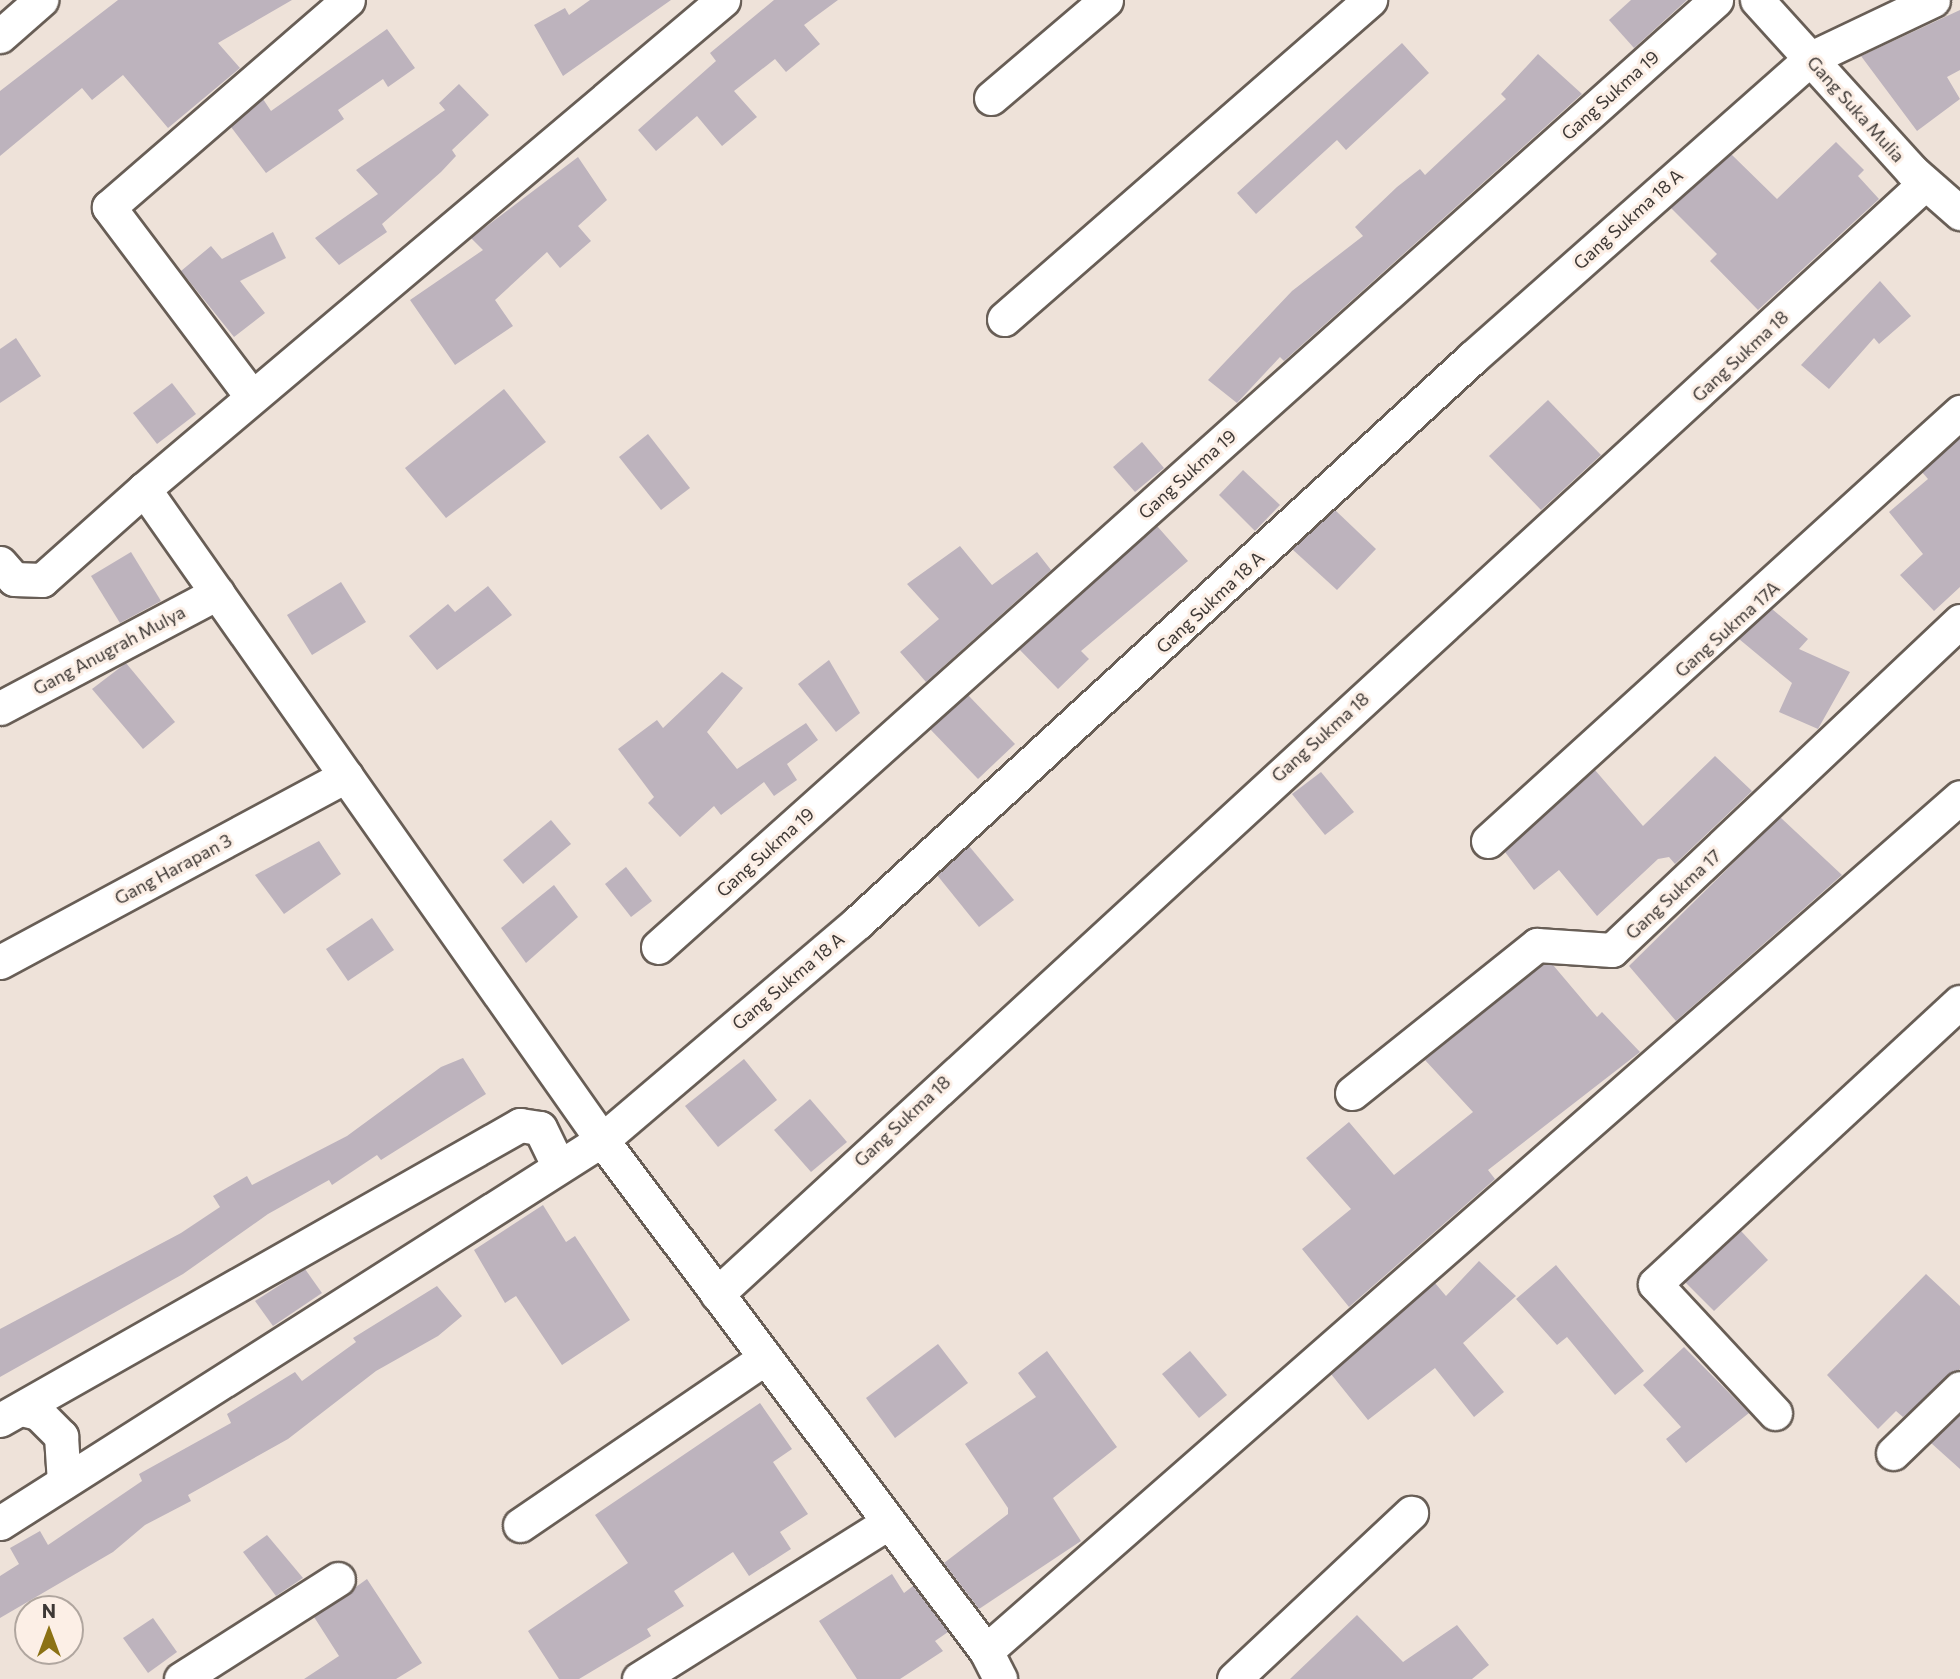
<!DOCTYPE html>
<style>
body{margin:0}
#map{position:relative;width:1960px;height:1679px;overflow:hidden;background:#eee2d9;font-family:Commissioner,sans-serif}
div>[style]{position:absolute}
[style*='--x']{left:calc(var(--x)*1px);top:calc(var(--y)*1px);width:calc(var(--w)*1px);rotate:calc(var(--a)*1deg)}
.building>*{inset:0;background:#bdb3bd}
.roads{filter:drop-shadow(2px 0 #685e56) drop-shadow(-2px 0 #685e56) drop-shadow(0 2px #685e56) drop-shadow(0 -2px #685e56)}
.minor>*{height:33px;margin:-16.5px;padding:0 16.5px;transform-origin:16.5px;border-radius:16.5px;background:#fff}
span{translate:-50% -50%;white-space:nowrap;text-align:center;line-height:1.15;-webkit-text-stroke:6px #fcefe6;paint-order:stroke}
.street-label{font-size:18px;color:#3d3835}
.north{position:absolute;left:14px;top:1595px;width:70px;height:70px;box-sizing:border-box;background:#fcefe6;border:2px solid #b0a69f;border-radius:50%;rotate:0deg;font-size:19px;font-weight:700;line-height:28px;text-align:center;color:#3d3835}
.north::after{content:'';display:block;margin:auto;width:24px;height:32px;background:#8b7114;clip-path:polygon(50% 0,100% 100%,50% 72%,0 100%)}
</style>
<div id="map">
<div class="building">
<i style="clip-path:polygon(118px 0,292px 0,218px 43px,240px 68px,168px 128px,123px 75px,92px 100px,82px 88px,0 156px,0 91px)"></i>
<i style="clip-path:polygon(590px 0,671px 0,563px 76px,534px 25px,565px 8px,569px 15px)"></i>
<i style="clip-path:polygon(774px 0,838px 0,804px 25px,820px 44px,786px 72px,775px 59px,734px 91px,757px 117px,722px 146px,697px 116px,656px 151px,638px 130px,716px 61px,710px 53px)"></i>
<i style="clip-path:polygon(1631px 0,1687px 0,1634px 48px,1609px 20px)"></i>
<i style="clip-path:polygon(1960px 10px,1960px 70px,1947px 77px,1960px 99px,1917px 131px,1861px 56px)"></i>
<i style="clip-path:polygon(387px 29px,415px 68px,388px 87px,383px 79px,338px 110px,344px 119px,266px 173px,231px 127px,263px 99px,271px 111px)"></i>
<i style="clip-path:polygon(1402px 43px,1429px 73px,1346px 150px,1337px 140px,1256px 214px,1237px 193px)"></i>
<i style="clip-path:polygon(1538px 54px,1582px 94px,1284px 361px,1280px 357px,1237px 403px,1208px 380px,1292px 291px,1363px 236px,1355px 227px,1397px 187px,1420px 169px,1425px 175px,1506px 99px,1501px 94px)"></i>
<i style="clip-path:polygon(459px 84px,489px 115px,452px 150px,456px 156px,441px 172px,382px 224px,387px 232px,339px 265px,315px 238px,378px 194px,356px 170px,445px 110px,439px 103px)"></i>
<i style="clip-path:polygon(1836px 142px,1864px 170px,1858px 176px,1879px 199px,1758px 310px,1710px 261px,1717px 254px,1671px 208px,1731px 154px,1777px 199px)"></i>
<i style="clip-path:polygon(578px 157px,607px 200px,578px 226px,591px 241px,560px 268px,547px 252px,495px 300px,513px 326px,455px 365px,410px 300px,483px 250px,471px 238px)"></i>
<i style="clip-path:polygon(273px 232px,286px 258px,240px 281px,265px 313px,234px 337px,181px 271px,211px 246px,222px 259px)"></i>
<i style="clip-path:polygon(1880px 281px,1911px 316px,1879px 344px,1874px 338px,1829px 389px,1801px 365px)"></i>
<i style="clip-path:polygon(16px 338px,41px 376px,0 403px,0 349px)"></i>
<i style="clip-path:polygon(172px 383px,196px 414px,157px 444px,133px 413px)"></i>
<i style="clip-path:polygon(504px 389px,546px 442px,446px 518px,405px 468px)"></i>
<i style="clip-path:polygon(1548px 400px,1601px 455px,1541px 510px,1489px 456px)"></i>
<i style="clip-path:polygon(648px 434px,690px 488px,661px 510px,619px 457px)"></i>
<i style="clip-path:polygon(1960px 438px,1960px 587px,1934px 611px,1900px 575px,1923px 554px,1889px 512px,1928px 479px,1922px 472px)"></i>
<i style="clip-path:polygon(1142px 442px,1164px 468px,1135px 492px,1113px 467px)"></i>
<i style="clip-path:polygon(1243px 470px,1280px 505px,1255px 531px,1219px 495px)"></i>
<i style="clip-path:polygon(1335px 510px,1376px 549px,1337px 590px,1292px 549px)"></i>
<i style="clip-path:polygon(1157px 526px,1188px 561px,1081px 651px,1089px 659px,1058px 689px,1019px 649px)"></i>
<i style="clip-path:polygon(960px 546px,992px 585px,1037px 552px,1051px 570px,926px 682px,900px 652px,939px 619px,907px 584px)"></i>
<i style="clip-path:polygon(131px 552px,161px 601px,120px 623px,91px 576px)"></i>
<i style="clip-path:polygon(341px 582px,366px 622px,312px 655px,287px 615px)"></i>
<i style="clip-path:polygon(488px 586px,512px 615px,437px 670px,409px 636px,448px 604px,455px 612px)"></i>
<i style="clip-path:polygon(1772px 609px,1808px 639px,1799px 649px,1850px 672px,1818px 729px,1779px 712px,1792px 683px,1739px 639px)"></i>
<i style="clip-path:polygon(829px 660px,860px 713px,836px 732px,798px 684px)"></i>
<i style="clip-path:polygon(126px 663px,175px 722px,143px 749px,92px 689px)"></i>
<i style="clip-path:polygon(722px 672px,743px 688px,707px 732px,737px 769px,806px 723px,818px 740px,787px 764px,797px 780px,774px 796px,764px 782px,721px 815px,714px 806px,680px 837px,648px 803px,654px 797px,618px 749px,657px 720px,663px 728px)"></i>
<i style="clip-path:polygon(968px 695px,1015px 744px,978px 779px,930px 729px)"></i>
<i style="clip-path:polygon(1715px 756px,1752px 791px,1675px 864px,1669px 857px,1658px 859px,1597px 916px,1559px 870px,1534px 890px,1505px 852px,1595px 770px,1643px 826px)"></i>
<i style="clip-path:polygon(1321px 772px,1354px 812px,1325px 835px,1292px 794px)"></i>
<i style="clip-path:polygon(1780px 817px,1842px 875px,1676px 1021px,1629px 966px)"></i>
<i style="clip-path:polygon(551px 820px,571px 844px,523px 884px,503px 860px)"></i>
<i style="clip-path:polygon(319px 841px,341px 874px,284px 914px,255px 875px)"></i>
<i style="clip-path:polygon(969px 846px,1014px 900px,979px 927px,937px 875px)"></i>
<i style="clip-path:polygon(626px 867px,652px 901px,631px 917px,605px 884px)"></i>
<i style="clip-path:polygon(554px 885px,578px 917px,526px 963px,501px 928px)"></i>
<i style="clip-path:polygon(372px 918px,394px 950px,348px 981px,326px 949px)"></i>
<i style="clip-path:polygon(1543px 965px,1553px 965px,1597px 1017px,1602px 1012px,1640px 1052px,1488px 1170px,1495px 1179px,1349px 1307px,1302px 1249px,1351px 1209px,1306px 1158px,1349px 1122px,1394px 1175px,1473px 1112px,1425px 1060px)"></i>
<i style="clip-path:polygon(463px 1058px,486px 1094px,381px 1160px,377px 1155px,332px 1185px,329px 1180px,268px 1214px,183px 1274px,0 1377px,0 1329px,181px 1233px,220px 1207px,213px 1196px,247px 1176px,252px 1185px,347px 1136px,441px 1067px)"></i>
<i style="clip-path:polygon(744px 1059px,777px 1100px,718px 1147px,685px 1106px)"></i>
<i style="clip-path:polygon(810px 1099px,847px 1142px,811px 1172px,774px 1130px)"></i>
<i style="clip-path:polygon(543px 1205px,566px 1242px,575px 1236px,630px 1320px,562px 1365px,516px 1296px,505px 1303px,474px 1250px)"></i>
<i style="clip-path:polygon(1741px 1231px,1768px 1260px,1714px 1311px,1685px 1282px)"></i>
<i style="clip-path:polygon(1479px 1261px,1516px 1296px,1463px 1343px,1504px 1392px,1474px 1417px,1435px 1368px,1368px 1420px,1331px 1374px,1435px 1283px,1446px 1296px)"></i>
<i style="clip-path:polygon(1556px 1265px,1644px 1371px,1615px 1395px,1567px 1337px,1557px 1345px,1516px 1299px)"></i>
<i style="clip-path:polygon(305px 1269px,322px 1293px,273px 1326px,255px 1301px)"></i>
<i style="clip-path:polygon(1926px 1274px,1960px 1306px,1960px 1369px,1903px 1417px,1896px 1411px,1878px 1429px,1827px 1375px)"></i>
<i style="clip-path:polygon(437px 1286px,462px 1316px,438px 1336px,376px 1371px,288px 1439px,188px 1495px,191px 1501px,145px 1525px,113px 1552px,0 1618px,0 1576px,19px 1564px,10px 1548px,40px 1531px,48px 1545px,142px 1481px,139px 1474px,231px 1423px,227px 1414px,295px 1372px,302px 1381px,356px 1342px,353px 1338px)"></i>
<i style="clip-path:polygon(938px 1344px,968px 1383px,895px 1438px,866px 1398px)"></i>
<i style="clip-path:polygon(1684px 1347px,1749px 1413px,1686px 1463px,1666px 1439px,1681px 1427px,1643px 1385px)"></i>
<i style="clip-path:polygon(1047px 1351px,1117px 1447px,1053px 1498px,1081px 1541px,979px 1609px,944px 1563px,1008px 1514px,1008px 1508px,965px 1444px,1036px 1397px,1018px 1373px)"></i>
<i style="clip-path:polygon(1190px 1351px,1227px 1395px,1199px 1418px,1162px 1374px)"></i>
<i style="clip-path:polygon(760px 1403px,792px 1449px,773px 1462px,808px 1514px,780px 1532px,791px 1549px,749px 1576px,733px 1552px,674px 1591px,684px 1606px,647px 1629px,651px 1636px,579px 1679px,559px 1679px,528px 1631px,628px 1563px,595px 1515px)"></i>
<i style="clip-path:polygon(1960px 1415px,1960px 1469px,1931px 1443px)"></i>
<i style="clip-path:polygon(267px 1535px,303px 1578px,276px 1596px,243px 1552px)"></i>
<i style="clip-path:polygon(892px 1574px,904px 1593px,913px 1586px,948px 1632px,935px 1641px,943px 1651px,900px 1679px,857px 1679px,819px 1621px)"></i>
<i style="clip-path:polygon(367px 1579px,422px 1663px,396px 1679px,304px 1679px,339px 1656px,314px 1617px)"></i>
<i style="clip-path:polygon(1357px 1615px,1403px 1662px,1457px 1625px,1489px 1665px,1472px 1679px,1290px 1679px)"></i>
<i style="clip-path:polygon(153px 1618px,177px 1652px,148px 1673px,123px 1638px)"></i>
</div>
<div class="roads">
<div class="minor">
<i style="--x:1757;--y:0;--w:231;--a:47.8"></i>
<i style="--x:1912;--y:171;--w:64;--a:41.2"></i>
<i style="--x:0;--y:36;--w:55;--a:-41.3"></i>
<i style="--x:991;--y:98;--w:151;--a:-40.4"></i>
<i style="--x:1004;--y:319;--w:486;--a:-41.1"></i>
<i style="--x:252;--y:397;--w:238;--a:-127"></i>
<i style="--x:109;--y:207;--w:316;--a:-40.9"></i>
<i style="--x:144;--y:489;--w:758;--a:-40.18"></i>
<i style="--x:0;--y:563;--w:21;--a:49"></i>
<i style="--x:14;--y:579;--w:28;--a:2"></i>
<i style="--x:42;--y:580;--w:137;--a:-41.7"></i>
<i style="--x:144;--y:489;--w:796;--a:54.87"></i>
<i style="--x:602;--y:1140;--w:639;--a:53.08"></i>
<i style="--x:986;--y:1651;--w:31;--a:63"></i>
<i style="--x:0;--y:708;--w:246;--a:-27.9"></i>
<i style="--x:1488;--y:841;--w:638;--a:-42.27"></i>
<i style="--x:658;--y:947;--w:1420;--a:-41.83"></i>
<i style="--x:0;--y:962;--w:393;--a:-28.3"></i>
<i style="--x:1352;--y:1093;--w:237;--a:-38.7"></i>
<i style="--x:1537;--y:945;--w:75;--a:3.8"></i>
<i style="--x:1612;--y:950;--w:479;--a:-43.4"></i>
<i style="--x:717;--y:1294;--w:1641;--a:-42.6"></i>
<i style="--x:21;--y:1409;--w:17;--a:13"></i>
<i style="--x:38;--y:1413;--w:33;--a:45"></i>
<i style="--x:61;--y:1436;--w:46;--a:86.3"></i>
<i style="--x:1775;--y:1413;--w:176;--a:-132.9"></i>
<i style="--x:1655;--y:1284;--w:415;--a:-42.8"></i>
<i style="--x:0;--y:1420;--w:598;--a:-29.57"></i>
<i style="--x:520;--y:1125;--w:20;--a:9"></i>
<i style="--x:540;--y:1128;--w:43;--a:64"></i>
<i style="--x:1893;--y:1453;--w:93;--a:-44.1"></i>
<i style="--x:0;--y:1523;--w:714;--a:-32.47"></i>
<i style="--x:602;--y:1140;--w:336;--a:-40.4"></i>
<i style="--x:858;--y:922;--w:834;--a:-42.57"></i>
<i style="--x:1472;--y:358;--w:453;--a:-41.5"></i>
<i style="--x:1811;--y:58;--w:135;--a:-25.4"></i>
<i style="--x:520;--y:1525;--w:297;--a:-34.3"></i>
<i style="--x:986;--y:1651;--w:1295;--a:-41.24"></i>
<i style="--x:181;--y:1679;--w:186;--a:-32.5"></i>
<i style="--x:639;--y:1679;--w:294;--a:-32.1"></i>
<i style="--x:1234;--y:1679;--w:243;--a:-43.2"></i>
</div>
</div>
<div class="street-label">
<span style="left:1610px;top:95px;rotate:-42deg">Gang Sukma 19</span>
<span style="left:1856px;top:109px;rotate:48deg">Gang Suka Mulia</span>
<span style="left:1628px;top:219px;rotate:-42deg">Gang Sukma 18 A</span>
<span style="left:1740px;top:356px;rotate:-43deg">Gang Sukma 18</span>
<span style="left:1187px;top:474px;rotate:-42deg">Gang Sukma 19</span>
<span style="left:1210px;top:602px;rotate:-43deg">Gang Sukma 18 A</span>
<span style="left:1727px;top:629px;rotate:-42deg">Gang Sukma 17A</span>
<span style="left:109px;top:650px;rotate:-28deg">Gang Anugrah Mulya</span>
<span style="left:1320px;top:737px;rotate:-42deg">Gang Sukma 18</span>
<span style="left:765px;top:852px;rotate:-42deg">Gang Sukma 19</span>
<span style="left:173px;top:869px;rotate:-28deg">Gang Harapan 3</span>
<span style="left:1673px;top:894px;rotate:-43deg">Gang Sukma 17</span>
<span style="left:788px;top:981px;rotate:-40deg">Gang Sukma 18 A</span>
<span style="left:902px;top:1121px;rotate:-43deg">Gang Sukma 18</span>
</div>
<div class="north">N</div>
</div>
